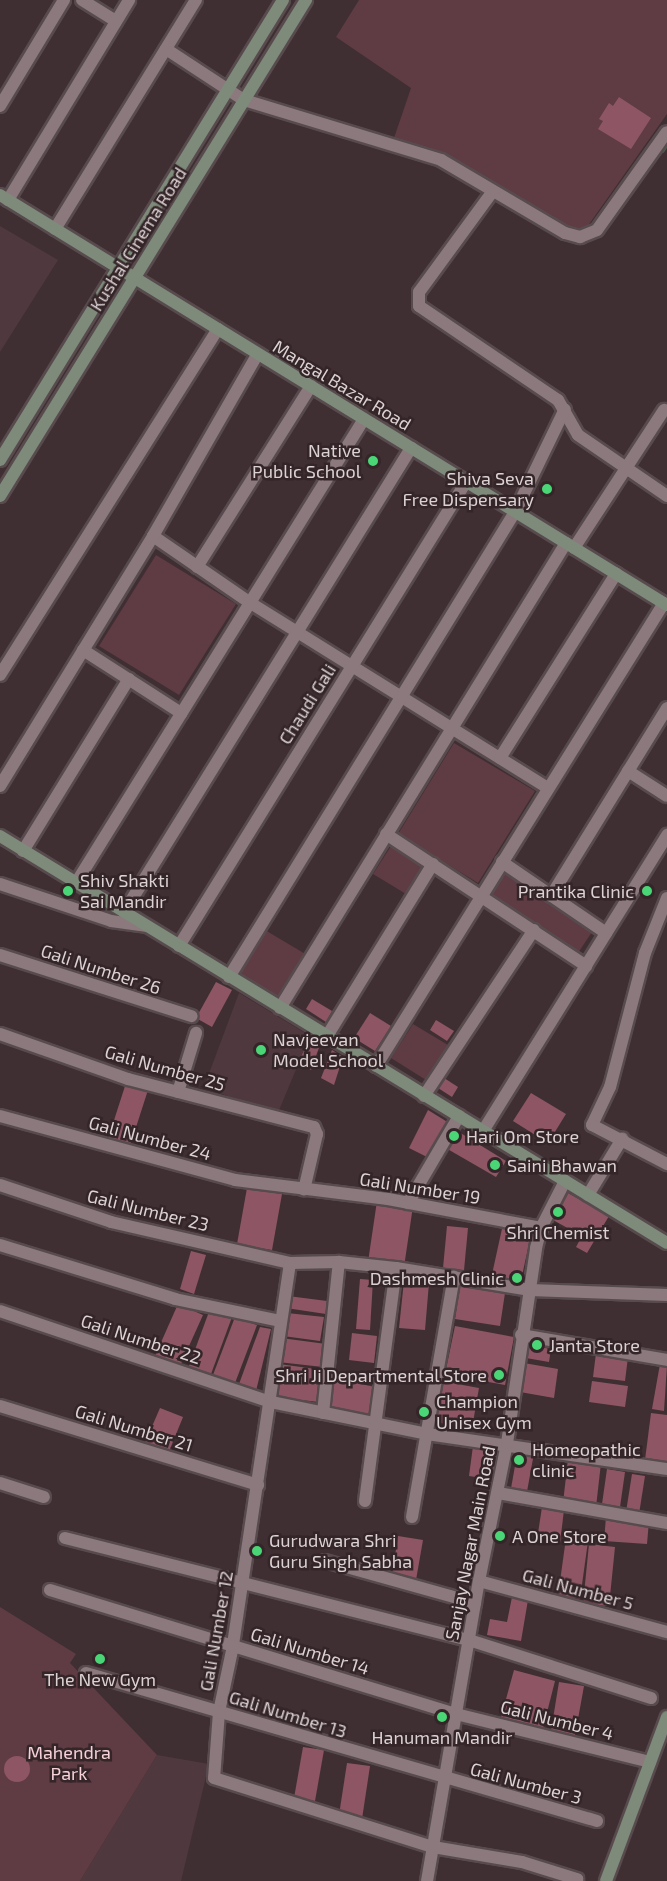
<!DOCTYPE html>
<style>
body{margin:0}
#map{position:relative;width:667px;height:1881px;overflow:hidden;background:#3f2f32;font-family:"Exo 2",sans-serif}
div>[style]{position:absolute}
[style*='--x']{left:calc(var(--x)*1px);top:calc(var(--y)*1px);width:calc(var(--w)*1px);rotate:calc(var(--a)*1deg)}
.built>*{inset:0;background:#4f393e}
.green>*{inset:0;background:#5f3b44}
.stream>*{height:6px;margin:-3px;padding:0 3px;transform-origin:3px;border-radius:3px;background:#41704c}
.building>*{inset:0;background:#8e5664}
.round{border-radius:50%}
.roads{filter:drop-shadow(2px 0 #584b4e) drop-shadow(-2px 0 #584b4e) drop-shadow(0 2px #584b4e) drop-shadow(0 -2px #584b4e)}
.street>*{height:12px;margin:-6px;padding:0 6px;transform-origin:6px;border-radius:6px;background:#8c797d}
.secondary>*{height:12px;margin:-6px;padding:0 6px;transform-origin:6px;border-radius:6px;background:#7e8a7a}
.dots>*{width:16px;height:16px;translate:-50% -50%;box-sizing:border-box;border:3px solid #342528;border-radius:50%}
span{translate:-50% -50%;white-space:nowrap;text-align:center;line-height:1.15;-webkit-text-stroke:5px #342528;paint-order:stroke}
.street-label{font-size:18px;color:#dcd2d4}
.poi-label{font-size:18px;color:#dcd2d4}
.right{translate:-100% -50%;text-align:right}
.left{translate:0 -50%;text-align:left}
.park-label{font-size:18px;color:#f6d1d9}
</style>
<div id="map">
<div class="built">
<i style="clip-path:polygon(0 226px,58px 260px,0 352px)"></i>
<i style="clip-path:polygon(239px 993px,310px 1036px,277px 1115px,204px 1087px)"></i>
<i style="clip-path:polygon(157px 1755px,209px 1764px,181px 1881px,80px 1881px)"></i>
</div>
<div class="green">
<i style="clip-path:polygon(359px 0,667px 0,667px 114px,580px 237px,394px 138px,411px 88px,336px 37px)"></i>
<i style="clip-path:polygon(156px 555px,236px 604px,179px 695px,99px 646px)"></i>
<i style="clip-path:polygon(454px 743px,535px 791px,478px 883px,398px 834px)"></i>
<i style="clip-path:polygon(391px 846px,423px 866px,406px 894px,373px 874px)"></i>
<i style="clip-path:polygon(505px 871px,592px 932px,578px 953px,491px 895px)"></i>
<i style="clip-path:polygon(265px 930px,307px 955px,279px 1000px,237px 974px)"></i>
<i style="clip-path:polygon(413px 1024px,448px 1045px,426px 1080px,391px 1058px)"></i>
<i style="clip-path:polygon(0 1607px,76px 1654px,70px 1663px,157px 1755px,80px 1881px,0 1881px)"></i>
</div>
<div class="stream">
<i style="--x:662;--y:150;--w:9;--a:-58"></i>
</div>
<div class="building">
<i style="clip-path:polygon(619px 97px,651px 118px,631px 149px,598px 129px,603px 121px,599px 119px,609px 103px,613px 106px)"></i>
<i style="clip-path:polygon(216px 982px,232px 990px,212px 1027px,196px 1018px)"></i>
<i style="clip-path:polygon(312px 999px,332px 1011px,326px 1022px,306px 1009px)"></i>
<i style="clip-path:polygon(370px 1013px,391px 1026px,375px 1051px,354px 1038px)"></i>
<i style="clip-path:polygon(436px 1020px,454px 1031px,447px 1041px,430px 1030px)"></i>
<i style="clip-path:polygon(310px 1036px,321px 1042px,311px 1070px,298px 1064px)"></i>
<i style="clip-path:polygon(332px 1050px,343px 1057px,334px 1085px,321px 1078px)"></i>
<i style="clip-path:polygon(441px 1076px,458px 1087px,452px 1097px,435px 1086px)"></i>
<i style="clip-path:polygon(126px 1083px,148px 1090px,129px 1149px,107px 1142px)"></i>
<i style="clip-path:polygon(531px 1093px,566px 1114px,548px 1143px,513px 1121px)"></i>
<i style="clip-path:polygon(428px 1110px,449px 1123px,431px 1159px,409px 1148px)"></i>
<i style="clip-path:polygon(454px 1129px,506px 1161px,496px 1177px,444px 1147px)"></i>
<i style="clip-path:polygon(247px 1188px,282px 1194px,272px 1250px,237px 1244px)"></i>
<i style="clip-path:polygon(568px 1193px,609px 1216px,587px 1253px,576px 1247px,582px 1236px,553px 1220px)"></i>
<i style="clip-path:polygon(377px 1201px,413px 1206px,404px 1267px,368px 1262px)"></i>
<i style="clip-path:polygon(503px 1224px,532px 1230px,520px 1285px,491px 1279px)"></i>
<i style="clip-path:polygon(447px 1226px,468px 1228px,464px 1270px,443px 1268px)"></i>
<i style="clip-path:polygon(191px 1251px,206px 1255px,194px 1294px,180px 1289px)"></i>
<i style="clip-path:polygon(360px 1279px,373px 1280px,370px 1330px,356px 1329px)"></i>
<i style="clip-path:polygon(404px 1281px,429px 1283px,425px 1330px,399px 1328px)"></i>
<i style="clip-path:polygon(460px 1286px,505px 1293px,500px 1326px,455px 1319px)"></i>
<i style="clip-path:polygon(288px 1296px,327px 1301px,326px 1314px,286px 1308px)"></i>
<i style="clip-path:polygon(178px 1304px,203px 1315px,180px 1366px,155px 1356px)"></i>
<i style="clip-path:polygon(210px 1309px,232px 1317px,211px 1374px,189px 1366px)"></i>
<i style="clip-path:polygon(287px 1313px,324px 1317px,320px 1341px,283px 1336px)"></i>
<i style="clip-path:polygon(235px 1317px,257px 1325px,235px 1383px,213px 1375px)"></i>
<i style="clip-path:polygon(455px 1326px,514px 1337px,505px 1385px,445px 1374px)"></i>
<i style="clip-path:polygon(260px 1327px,271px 1329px,256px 1391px,239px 1384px)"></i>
<i style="clip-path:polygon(352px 1333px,377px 1336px,374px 1363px,349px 1360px)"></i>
<i style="clip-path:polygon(281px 1338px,326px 1344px,323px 1367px,278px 1362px)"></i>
<i style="clip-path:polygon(528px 1345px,551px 1349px,549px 1362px,526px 1358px)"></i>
<i style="clip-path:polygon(596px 1353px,628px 1357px,625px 1381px,593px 1377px)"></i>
<i style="clip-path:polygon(524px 1363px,558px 1369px,554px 1398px,520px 1392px)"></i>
<i style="clip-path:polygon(279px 1364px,323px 1370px,319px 1402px,275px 1397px)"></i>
<i style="clip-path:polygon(660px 1364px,667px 1365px,664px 1411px,652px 1409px)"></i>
<i style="clip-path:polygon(332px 1378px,375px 1387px,369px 1415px,326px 1407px)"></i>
<i style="clip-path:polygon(441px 1381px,479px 1388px,472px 1428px,434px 1422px)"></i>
<i style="clip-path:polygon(592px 1381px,628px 1386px,625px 1407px,589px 1402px)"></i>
<i style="clip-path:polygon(160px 1408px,183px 1417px,168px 1454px,144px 1445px)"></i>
<i style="clip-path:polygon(651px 1413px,667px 1415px,667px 1463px,645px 1460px)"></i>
<i style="clip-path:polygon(473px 1446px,499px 1450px,496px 1480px,469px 1476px)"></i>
<i style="clip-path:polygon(518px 1449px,534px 1453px,526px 1497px,510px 1494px)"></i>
<i style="clip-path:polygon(568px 1459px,601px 1463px,596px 1507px,563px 1503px)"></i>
<i style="clip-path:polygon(607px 1469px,625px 1472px,619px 1514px,601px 1511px)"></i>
<i style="clip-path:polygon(632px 1474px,645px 1476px,639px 1514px,626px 1512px)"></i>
<i style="clip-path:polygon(542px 1507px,564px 1510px,560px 1543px,537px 1540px)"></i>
<i style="clip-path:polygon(606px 1517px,649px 1521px,647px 1544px,604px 1541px)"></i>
<i style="clip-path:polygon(398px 1536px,423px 1540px,416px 1580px,392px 1576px)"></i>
<i style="clip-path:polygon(566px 1538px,588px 1541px,580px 1599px,558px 1596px)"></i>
<i style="clip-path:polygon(589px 1544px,615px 1547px,609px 1606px,583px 1604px)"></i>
<i style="clip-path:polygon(512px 1597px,528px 1600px,521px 1641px,487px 1635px,490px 1619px,507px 1622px)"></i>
<i style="clip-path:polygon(514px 1670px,555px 1681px,542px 1732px,500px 1721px)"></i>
<i style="clip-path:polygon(559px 1682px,584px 1686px,574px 1741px,550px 1737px)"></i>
<i style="clip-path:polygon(303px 1747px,324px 1750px,315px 1801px,294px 1798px)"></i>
<i class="round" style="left:4px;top:1756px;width:26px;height:26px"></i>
<i style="clip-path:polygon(347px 1763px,370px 1766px,362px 1819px,339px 1815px)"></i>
</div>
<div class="roads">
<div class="street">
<i style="--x:82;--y:0;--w:40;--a:32"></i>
<i style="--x:166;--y:49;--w:93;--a:33.2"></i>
<i style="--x:244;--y:100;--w:206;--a:16.9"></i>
<i style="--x:441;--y:160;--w:144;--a:30.5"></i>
<i style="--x:565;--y:233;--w:16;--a:15"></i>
<i style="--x:580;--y:237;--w:18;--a:-22"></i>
<i style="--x:597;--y:230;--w:120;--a:-54.5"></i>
<i style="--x:0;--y:106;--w:124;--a:-58.9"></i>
<i style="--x:493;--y:191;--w:125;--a:126.2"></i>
<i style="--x:419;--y:292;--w:14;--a:90"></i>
<i style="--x:419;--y:306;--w:168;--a:34.1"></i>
<i style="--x:558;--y:400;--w:40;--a:60.3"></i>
<i style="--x:578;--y:435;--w:108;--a:34.4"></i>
<i style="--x:8;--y:200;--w:234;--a:-58.8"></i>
<i style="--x:55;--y:229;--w:269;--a:-58.4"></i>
<i style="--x:153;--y:536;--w:116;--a:34.5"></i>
<i style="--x:249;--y:602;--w:352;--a:31.9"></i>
<i style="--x:574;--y:548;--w:165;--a:-56.9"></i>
<i style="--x:197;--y:567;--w:214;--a:-57.8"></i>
<i style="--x:83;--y:650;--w:117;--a:32.7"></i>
<i style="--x:0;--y:675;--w:409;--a:-57.8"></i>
<i style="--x:500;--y:758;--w:218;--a:-57.8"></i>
<i style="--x:628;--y:771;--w:46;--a:32.7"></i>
<i style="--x:0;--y:786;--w:293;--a:-58.5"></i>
<i style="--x:153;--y:536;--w:209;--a:-60.1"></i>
<i style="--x:386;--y:834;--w:240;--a:33.4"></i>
<i style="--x:23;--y:851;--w:202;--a:-58.4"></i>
<i style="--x:502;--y:862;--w:126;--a:34.3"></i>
<i style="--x:76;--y:883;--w:546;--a:-58.17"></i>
<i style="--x:0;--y:884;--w:117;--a:18.4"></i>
<i style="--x:111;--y:921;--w:35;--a:8"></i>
<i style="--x:551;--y:896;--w:221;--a:-58.3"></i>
<i style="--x:667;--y:898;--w:59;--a:111.8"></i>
<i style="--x:645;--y:953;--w:138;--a:104.6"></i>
<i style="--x:610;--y:1087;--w:42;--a:115.3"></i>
<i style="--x:592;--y:1125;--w:85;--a:27.5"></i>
<i style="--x:124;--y:912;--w:546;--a:-58.26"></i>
<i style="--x:179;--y:946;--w:546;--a:-58.26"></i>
<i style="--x:0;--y:955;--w:201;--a:17.7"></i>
<i style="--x:229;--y:977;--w:546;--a:-58.41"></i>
<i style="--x:515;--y:512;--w:114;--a:-64.1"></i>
<i style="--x:280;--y:1008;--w:546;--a:-58.41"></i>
<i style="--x:0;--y:1034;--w:136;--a:19.4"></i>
<i style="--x:128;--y:1079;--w:192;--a:14.5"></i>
<i style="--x:314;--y:1127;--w:8;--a:67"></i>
<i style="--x:317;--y:1134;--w:57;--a:103.1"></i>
<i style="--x:327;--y:1036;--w:202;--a:-58.4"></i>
<i style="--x:376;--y:1066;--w:545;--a:-58.12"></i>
<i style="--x:178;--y:1092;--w:62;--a:-73"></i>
<i style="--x:424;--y:1096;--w:199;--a:-56.5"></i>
<i style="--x:0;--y:1116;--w:244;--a:15.2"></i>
<i style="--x:235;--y:1180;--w:154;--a:7.1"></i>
<i style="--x:388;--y:1199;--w:156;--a:10.7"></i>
<i style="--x:483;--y:1131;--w:349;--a:-58.1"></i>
<i style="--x:0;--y:1185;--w:117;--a:18.4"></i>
<i style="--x:111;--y:1222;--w:184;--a:12.9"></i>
<i style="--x:290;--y:1263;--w:49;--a:-1.2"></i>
<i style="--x:339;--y:1262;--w:57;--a:6"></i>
<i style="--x:396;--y:1268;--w:136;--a:9.3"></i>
<i style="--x:530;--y:1290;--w:137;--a:2.1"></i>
<i style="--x:588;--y:1195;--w:66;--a:-58.7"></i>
<i style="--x:408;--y:1203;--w:101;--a:-59.6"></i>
<i style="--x:0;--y:1245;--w:183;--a:17.1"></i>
<i style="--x:175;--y:1299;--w:107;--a:11.8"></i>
<i style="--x:290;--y:1263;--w:387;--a:98.5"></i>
<i style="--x:233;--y:1646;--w:67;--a:102"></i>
<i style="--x:219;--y:1712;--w:66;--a:94.3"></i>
<i style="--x:214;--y:1778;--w:230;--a:17.5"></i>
<i style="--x:433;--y:1847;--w:90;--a:9.6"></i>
<i style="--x:522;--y:1862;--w:58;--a:17.2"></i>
<i style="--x:0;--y:1311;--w:286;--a:18.6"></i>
<i style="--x:271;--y:1402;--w:159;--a:11.6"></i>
<i style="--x:427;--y:1434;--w:243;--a:8.3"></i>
<i style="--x:521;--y:1335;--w:148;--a:9.7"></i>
<i style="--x:0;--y:1406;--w:270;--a:17"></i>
<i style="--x:323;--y:1413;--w:152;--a:-84"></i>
<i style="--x:0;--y:1483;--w:46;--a:17.7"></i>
<i style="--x:498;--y:1493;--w:172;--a:10.1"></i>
<i style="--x:365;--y:1501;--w:235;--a:-82.4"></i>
<i style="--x:412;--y:1517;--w:244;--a:-80.1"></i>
<i style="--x:65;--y:1538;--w:417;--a:14.2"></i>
<i style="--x:469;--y:1640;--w:191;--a:17.7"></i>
<i style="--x:325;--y:1561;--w:156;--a:15.6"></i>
<i style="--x:479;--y:1581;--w:195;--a:15.2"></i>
<i style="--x:50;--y:1590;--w:425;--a:17"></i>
<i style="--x:456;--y:1714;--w:200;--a:13.9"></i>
<i style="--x:86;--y:1673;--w:532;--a:16.15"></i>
<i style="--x:427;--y:1881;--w:304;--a:-80.2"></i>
<i style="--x:479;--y:1581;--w:141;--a:-78.5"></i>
<i style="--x:507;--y:1443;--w:197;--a:-81.5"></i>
<i style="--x:536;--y:1248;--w:21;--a:-76"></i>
<i style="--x:541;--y:1228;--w:53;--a:-62.9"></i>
</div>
<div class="secondary">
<i style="--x:0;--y:195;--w:783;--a:31.58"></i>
<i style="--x:0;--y:460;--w:540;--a:-58.4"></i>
<i style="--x:0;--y:496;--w:583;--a:-58.33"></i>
<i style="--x:0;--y:836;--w:781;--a:31.39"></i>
<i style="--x:606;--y:1881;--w:175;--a:-69.6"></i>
</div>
</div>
<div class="dots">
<i style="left:373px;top:461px;background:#4ad677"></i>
<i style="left:547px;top:489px;background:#4ad677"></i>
<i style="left:68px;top:891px;background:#4ad677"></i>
<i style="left:647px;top:891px;background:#4ad677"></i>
<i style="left:261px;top:1050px;background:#4ad677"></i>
<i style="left:454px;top:1136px;background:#4ad677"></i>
<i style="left:495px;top:1165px;background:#4ad677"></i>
<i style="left:558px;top:1212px;background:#4ad677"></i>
<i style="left:517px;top:1278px;background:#4ad677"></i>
<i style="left:537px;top:1345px;background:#4ad677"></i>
<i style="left:499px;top:1375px;background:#4ad677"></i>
<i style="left:424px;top:1412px;background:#4ad677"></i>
<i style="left:519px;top:1460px;background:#4ad677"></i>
<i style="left:500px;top:1536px;background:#4ad677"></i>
<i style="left:257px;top:1551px;background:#4ad677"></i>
<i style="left:100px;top:1659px;background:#4ad677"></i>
<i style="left:442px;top:1717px;background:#4ad677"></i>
</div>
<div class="street-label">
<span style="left:138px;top:239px;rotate:-58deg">Kushal Cinema Road</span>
<span style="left:342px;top:385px;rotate:31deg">Mangal Bazar Road</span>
<span style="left:307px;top:704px;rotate:-58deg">Chaudi Gali</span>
<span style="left:101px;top:969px;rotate:18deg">Gali Number 26</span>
<span style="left:165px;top:1068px;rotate:16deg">Gali Number 25</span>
<span style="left:150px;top:1138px;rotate:15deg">Gali Number 24</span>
<span style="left:420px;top:1188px;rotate:9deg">Gali Number 19</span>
<span style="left:148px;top:1210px;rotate:14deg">Gali Number 23</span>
<span style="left:141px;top:1339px;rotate:18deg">Gali Number 22</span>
<span style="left:134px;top:1428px;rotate:17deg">Gali Number 21</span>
<span style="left:470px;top:1543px;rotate:-79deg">Sanjay Nagar Main Road</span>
<span style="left:578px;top:1589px;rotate:15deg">Gali Number 5</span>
<span style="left:216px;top:1631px;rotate:-80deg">Gali Number 12</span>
<span style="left:310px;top:1651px;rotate:17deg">Gali Number 14</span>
<span style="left:288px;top:1714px;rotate:17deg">Gali Number 13</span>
<span style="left:557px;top:1720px;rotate:14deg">Gali Number 4</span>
<span style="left:526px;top:1783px;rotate:15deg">Gali Number 3</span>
</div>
<div class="poi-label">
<span class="right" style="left:361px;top:461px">Native<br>Public School</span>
<span class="right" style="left:534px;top:489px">Shiva Seva<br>Free Dispensary</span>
<span class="left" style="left:80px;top:891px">Shiv Shakti<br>Sai Mandir</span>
<span class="right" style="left:634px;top:891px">Prantika Clinic</span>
<span class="left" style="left:273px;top:1050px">Navjeevan<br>Model School</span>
<span class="left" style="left:466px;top:1136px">Hari Om Store</span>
<span class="left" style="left:507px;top:1165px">Saini Bhawan</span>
<span style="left:558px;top:1232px">Shri Chemist</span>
<span class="right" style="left:504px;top:1278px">Dashmesh Clinic</span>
<span class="left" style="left:549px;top:1345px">Janta Store</span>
<span class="right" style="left:487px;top:1375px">Shri Ji Departmental Store</span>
<span class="left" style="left:436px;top:1412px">Champion<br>Unisex Gym</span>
<span class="left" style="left:532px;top:1460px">Homeopathic<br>clinic</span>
<span class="left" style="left:512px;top:1536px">A One Store</span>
<span class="left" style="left:269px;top:1551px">Gurudwara Shri<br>Guru Singh Sabha</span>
<span style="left:100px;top:1679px">The New Gym</span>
<span style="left:442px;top:1737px">Hanuman Mandir</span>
</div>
<div class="park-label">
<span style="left:69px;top:1763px">Mahendra<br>Park</span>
</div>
</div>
